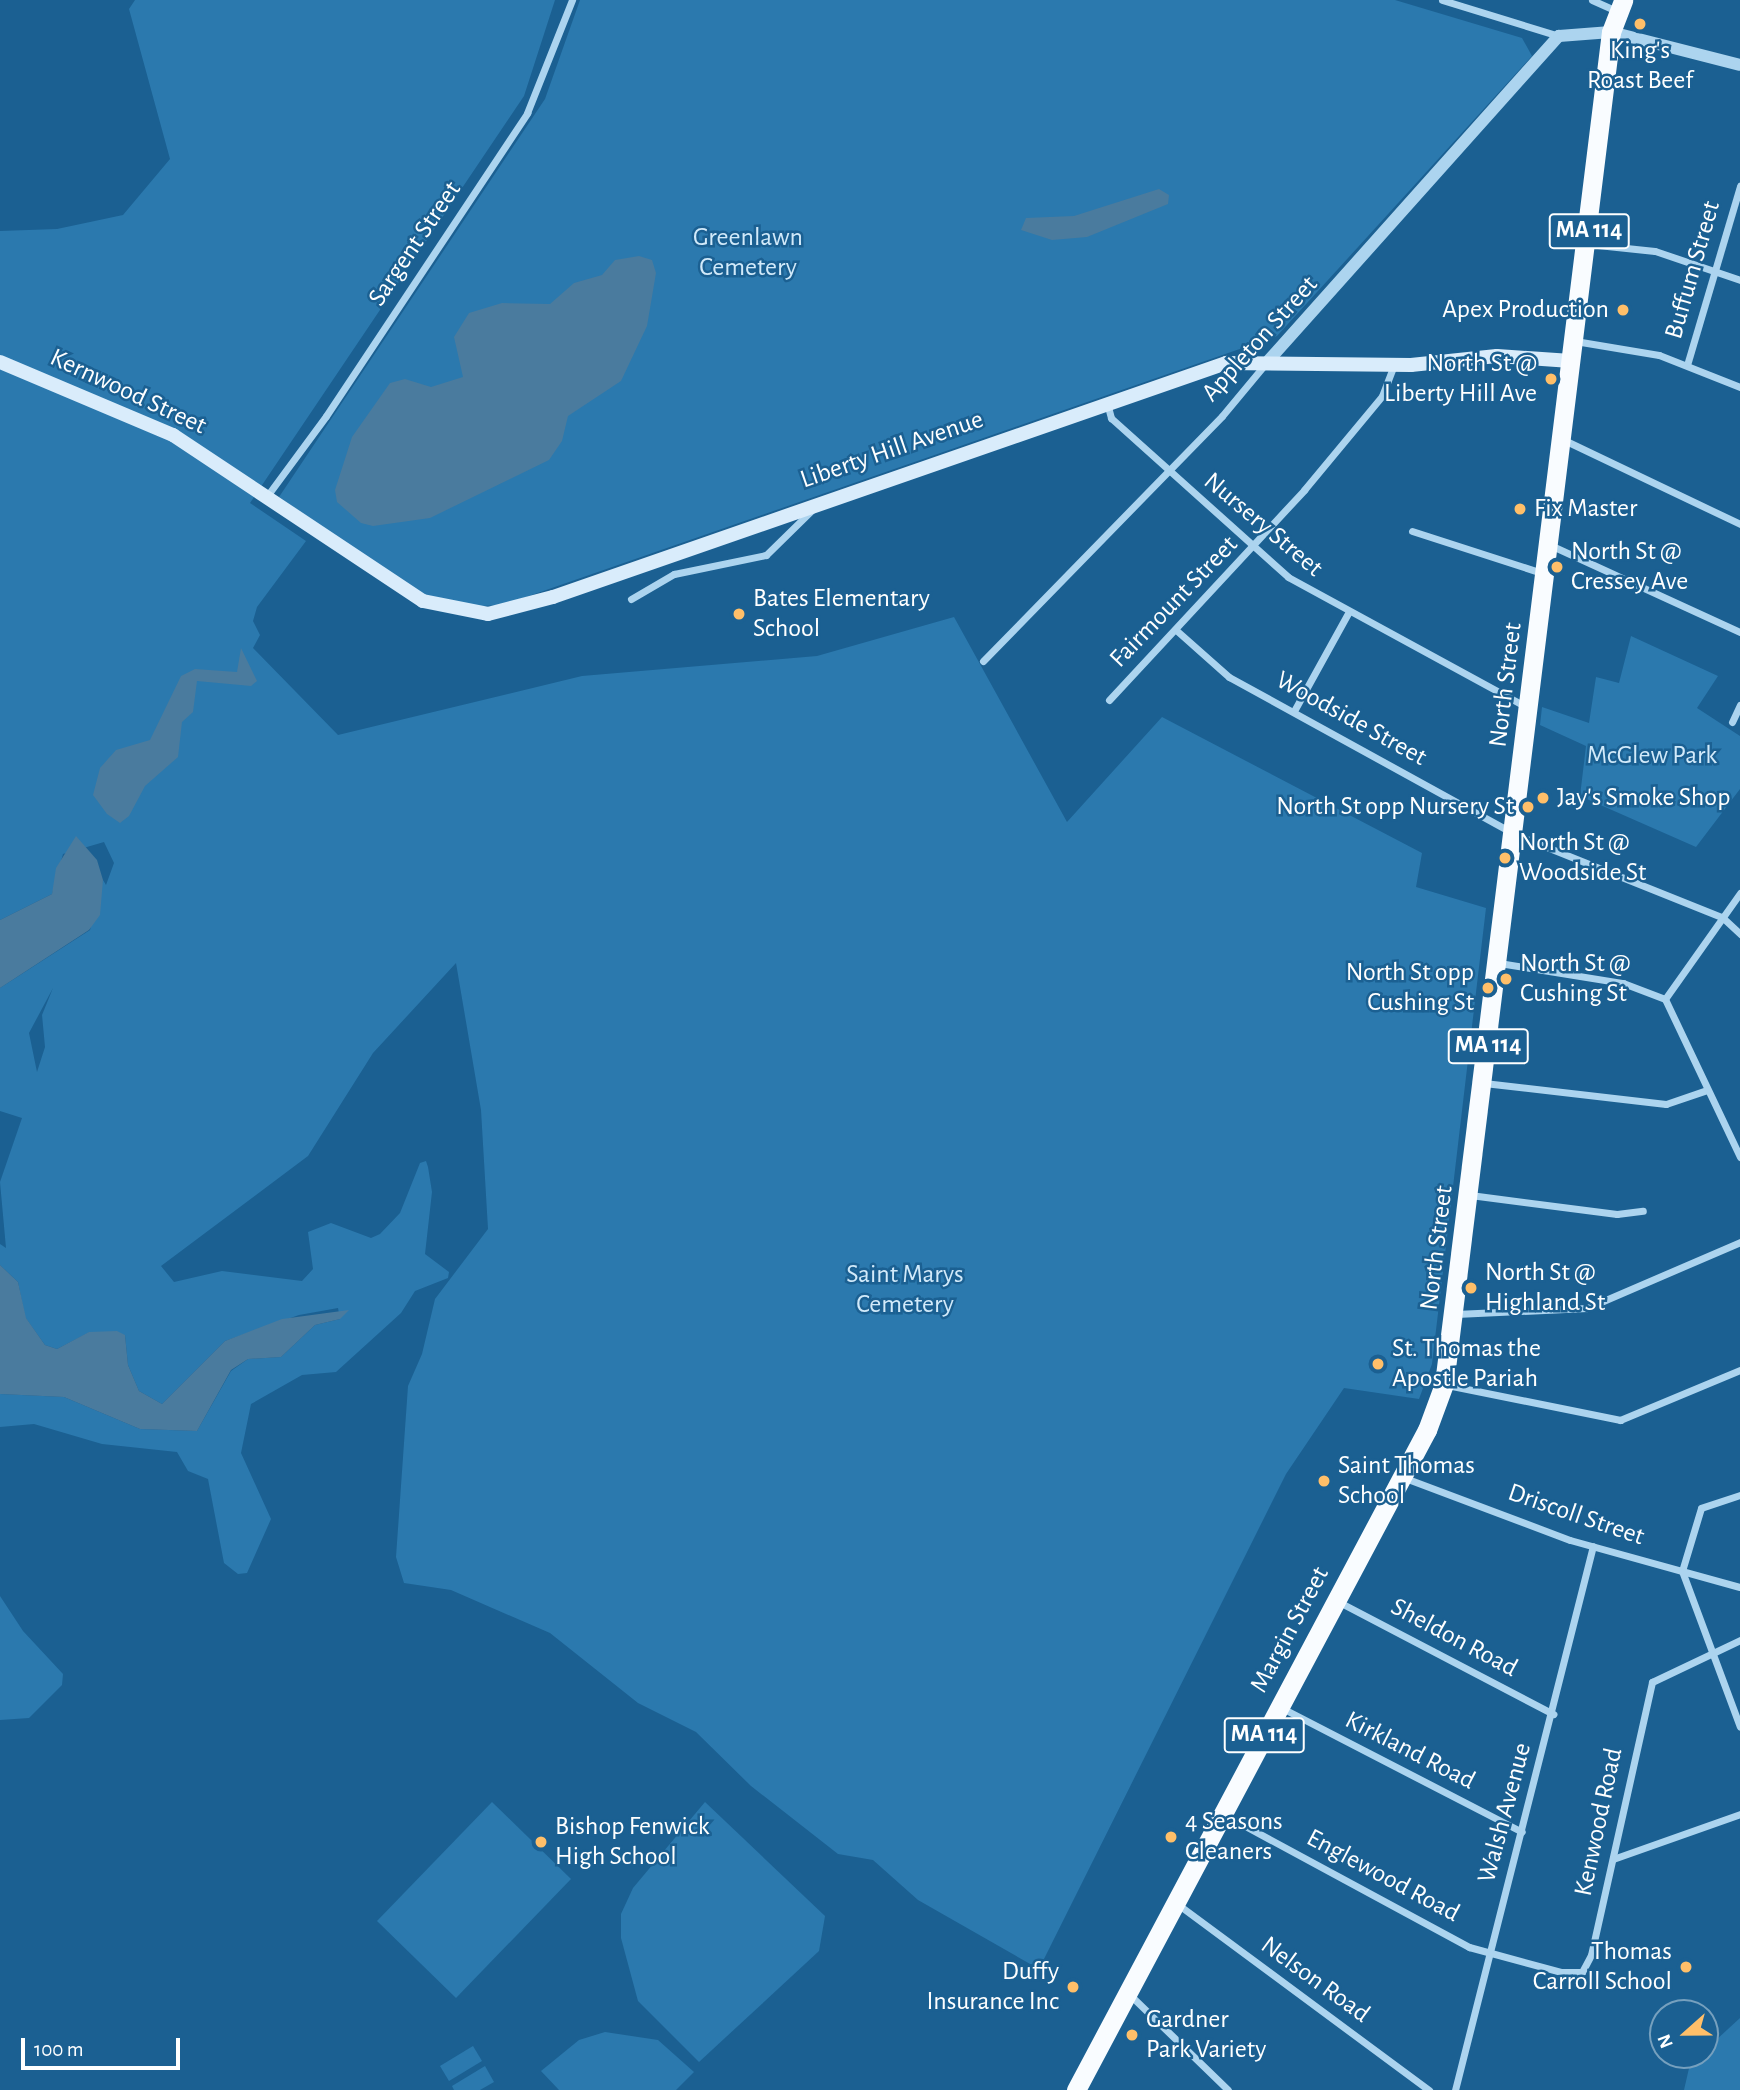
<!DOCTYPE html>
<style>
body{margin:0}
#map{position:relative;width:1740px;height:2090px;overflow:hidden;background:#1b6092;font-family:"Alegreya Sans",sans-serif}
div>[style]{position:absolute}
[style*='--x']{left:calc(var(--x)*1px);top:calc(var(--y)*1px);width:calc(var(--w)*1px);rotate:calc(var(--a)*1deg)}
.green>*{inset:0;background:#2b79ae}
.water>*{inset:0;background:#4a7b9e}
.minor>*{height:7px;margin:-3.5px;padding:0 3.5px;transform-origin:3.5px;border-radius:3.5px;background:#acd4ef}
.tertiary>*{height:12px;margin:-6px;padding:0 6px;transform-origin:6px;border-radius:6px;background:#acd4ef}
.secondary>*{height:14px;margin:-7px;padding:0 7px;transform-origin:7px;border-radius:7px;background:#d9ecfb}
.trunk>*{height:19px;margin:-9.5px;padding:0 9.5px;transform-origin:9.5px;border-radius:9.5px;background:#f9fcff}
.dots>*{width:19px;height:19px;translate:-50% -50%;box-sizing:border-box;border:4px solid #1b6092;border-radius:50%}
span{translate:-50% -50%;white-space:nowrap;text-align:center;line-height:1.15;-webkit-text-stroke:5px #1b6092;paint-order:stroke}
.shield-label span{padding:2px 5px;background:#1b6092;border:2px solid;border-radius:5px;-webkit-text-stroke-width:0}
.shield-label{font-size:24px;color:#fff;font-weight:700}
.poi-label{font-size:26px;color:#fff}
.right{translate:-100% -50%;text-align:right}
.left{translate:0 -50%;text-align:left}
.park-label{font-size:26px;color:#d2eafa}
.street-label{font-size:26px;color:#fff}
.north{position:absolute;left:1649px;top:1999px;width:70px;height:70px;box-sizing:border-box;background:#1b6092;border:2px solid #76a0be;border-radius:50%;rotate:249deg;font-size:19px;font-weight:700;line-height:28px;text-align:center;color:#fff}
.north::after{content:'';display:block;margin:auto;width:24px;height:32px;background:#ffbf69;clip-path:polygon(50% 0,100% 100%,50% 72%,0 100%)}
.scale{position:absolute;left:21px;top:2038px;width:159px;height:32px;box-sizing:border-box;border:4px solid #fff;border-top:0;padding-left:9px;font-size:21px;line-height:24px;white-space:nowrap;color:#fff;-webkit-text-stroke:5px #1b6092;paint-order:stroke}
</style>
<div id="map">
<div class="green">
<i style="clip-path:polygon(evenodd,135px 0,555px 0,524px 96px,250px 503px,306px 541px,257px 607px,253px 621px,260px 635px,253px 648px,338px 735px,582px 676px,817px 656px,954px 617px,1067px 822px,1162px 717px,1422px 853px,1416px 887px,1486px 908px,1432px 1364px,1419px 1399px,1344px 1388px,1286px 1474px,1039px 1969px,918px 1900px,873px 1860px,838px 1854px,751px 1786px,696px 1732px,638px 1703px,550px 1633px,451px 1590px,404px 1583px,396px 1557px,408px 1386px,422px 1354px,435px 1299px,488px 1229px,481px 1110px,456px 963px,373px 1053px,308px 1156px,161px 1266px,174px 1282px,222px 1271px,302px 1281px,313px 1269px,308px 1232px,331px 1223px,371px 1238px,380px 1234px,400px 1213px,420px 1163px,426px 1161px,428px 1167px,432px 1192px,425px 1254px,449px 1272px,448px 1278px,415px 1291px,401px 1313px,336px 1372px,302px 1375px,251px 1404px,241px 1453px,271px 1519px,247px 1573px,238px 1574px,224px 1563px,208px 1479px,188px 1471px,177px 1452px,102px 1444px,34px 1424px,0 1427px,0 1394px,64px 1397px,140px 1429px,197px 1431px,231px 1371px,248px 1359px,281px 1357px,315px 1325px,340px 1319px,338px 1308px,299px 1315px,225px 1341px,162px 1404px,139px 1391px,128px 1365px,125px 1335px,90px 1332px,57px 1349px,45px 1345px,25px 1317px,18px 1282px,0 1265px,0 1244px,6px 1248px,0 1182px,22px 1118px,0 1111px,0 988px,90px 930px,103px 880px,106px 885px,114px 863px,104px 842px,63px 854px,52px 894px,0 920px,0 231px,57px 229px,123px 215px,170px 159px,129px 9px,135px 0,53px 988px,42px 1015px,45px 1047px,37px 1072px,29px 1033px,53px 988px)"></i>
<i style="clip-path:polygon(580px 0,1395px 0,1522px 38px,1532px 56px,1277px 336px,503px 605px,459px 607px,419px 593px,279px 497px,545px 99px)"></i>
<i style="clip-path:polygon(1631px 636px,1718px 676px,1697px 708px,1740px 736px,1740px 789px,1696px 847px,1580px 796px,1586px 746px,1540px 725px,1542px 707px,1589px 723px,1596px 677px,1619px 683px)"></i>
<i style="clip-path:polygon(0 1596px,23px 1631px,63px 1674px,62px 1685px,29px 1718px,0 1720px)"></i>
<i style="clip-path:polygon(492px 1802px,571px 1879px,456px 1998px,377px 1921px)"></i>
<i style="clip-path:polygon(705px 1802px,825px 1916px,819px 1951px,699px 2062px,638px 2001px,621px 1938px,621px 1914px,633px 1888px)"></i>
<i style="clip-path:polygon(1740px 2018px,1740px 2090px,1684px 2090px,1690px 2064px)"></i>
<i style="clip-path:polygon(605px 2032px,658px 2040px,694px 2072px,676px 2090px,559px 2090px,541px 2071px,579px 2040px)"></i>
<i style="clip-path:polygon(473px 2046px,482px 2061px,449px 2081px,440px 2066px)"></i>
<i style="clip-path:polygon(485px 2066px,494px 2082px,480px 2090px,454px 2090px,452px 2086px)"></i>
</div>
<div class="water">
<i style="clip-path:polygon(1159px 189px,1169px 195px,1168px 204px,1087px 237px,1052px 240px,1021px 230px,1026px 218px,1074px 216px)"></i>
<i style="clip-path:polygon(639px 256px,652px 260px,656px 273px,647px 326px,621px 381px,568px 416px,562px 441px,549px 460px,430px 518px,373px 526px,361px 523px,337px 502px,335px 490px,352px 437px,390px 383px,405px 379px,431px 387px,463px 377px,454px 337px,469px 313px,502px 303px,550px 304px,574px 283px,602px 275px,615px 260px)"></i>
<i style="clip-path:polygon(241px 648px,257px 681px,251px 686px,197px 681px,193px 712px,182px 722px,178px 757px,145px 786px,129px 816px,120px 823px,107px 814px,93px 795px,100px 768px,116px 750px,150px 740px,181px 676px,195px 669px,237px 672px)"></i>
<i style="clip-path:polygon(76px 836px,97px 860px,103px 880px,100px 915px,89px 930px,0 988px,0 920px,52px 894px,56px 868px)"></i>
<i style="clip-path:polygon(0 1265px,18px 1282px,26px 1318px,45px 1345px,57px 1349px,89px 1332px,117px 1331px,125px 1335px,128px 1365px,139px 1391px,162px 1404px,225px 1341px,282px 1319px,349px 1310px,340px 1319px,315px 1325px,281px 1357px,248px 1359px,231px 1370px,197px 1431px,140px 1429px,64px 1397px,0 1394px)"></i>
</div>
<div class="minor">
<i style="--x:1442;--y:0;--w:122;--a:17.1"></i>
<i style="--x:1592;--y:0;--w:30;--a:24"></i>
<i style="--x:1588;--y:244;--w:67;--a:6"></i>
<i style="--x:1655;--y:251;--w:90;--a:18.8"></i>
<i style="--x:1575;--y:341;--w:85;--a:9.5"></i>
<i style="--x:1659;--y:355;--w:87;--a:21.6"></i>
<i style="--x:1687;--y:365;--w:187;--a:-73.5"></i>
<i style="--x:1107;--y:403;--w:16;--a:75"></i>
<i style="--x:1111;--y:418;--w:238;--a:41.9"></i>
<i style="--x:1288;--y:577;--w:270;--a:28.6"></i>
<i style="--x:1564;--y:440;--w:195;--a:25.5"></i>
<i style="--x:267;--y:496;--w:99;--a:-53.6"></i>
<i style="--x:326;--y:416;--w:364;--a:-56.4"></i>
<i style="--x:527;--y:113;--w:122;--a:-68.3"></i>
<i style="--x:1412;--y:531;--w:137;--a:17.9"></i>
<i style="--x:1550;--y:545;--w:209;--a:24.6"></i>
<i style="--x:631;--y:599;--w:50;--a:-30.2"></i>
<i style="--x:674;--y:574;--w:94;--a:-11.7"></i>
<i style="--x:766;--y:555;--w:66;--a:-44.4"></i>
<i style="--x:1176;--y:630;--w:71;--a:41.6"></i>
<i style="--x:1229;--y:677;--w:325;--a:28.8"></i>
<i style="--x:1514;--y:834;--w:224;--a:21.8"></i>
<i style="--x:1722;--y:917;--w:25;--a:43"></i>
<i style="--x:983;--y:661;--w:342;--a:-45.7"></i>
<i style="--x:1222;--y:416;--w:69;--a:-50.3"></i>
<i style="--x:1109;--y:700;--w:287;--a:-47.1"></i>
<i style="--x:1304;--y:490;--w:122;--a:-50.3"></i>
<i style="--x:1382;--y:396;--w:33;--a:-69"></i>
<i style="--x:1294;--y:711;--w:112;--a:-61.1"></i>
<i style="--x:1732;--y:722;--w:19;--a:-65"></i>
<i style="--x:1499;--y:963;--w:126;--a:9.2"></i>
<i style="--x:1623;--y:983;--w:45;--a:20.9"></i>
<i style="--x:1665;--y:999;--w:175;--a:64.6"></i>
<i style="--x:1665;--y:999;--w:130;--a:-54.7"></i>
<i style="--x:1484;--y:1083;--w:183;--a:6.6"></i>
<i style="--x:1666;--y:1104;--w:43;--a:-18.9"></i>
<i style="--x:1470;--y:1195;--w:148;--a:7.4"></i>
<i style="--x:1617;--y:1214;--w:26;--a:-7"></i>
<i style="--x:1456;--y:1314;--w:131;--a:-2.6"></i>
<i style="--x:1587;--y:1308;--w:167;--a:-23.3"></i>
<i style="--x:1447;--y:1385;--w:177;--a:11.4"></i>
<i style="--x:1620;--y:1420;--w:130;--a:-22.6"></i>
<i style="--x:1405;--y:1478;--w:176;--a:20.6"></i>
<i style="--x:1570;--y:1540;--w:176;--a:15.5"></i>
<i style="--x:1740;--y:1495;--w:41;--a:161.6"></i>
<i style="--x:1701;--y:1508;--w:66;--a:106.8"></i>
<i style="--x:1682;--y:1571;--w:166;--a:69.6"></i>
<i style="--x:1339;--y:1602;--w:242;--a:27.6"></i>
<i style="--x:1280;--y:1707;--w:272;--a:27.3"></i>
<i style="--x:1223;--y:1814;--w:280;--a:28.4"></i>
<i style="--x:1469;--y:1947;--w:95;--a:15.2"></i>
<i style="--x:1561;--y:1972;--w:21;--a:0"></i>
<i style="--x:1582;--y:1972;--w:19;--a:-62"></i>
<i style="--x:1591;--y:1955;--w:280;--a:-77.4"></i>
<i style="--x:1652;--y:1682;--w:98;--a:-25.5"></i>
<i style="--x:1613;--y:1859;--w:135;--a:-19.5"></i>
<i style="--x:1176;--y:1903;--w:315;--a:36.5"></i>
<i style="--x:1128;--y:1993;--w:139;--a:44.1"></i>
<i style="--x:1455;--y:2090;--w:561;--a:-75.77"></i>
</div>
<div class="tertiary">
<i style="--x:1269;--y:360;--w:435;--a:-48.2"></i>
<i style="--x:1559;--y:36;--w:52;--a:-4.4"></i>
<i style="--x:1611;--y:32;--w:133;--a:14.3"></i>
</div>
<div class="secondary">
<i style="--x:0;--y:362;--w:188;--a:22.9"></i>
<i style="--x:173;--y:435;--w:300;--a:33.6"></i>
<i style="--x:423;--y:601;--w:66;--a:11.3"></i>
<i style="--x:488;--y:614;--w:67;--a:-14.7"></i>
<i style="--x:553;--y:597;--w:713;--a:-19.17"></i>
<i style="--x:1226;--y:363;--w:185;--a:0.6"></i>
<i style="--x:1411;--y:365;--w:86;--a:-6"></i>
<i style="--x:1497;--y:356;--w:74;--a:3.9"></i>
</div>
<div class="trunk">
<i style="--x:1076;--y:2090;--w:748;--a:-62"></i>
<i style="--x:1427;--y:1430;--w:49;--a:-69.7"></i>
<i style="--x:1444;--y:1384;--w:1362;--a:-82.96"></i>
<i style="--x:1611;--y:32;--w:34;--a:-69"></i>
</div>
<div class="dots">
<i style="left:1640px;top:24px;background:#ffbf69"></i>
<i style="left:1623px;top:310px;background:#ffbf69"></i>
<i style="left:1551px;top:379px;background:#ffbf69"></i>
<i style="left:1520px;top:509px;background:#ffbf69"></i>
<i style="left:1557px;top:567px;background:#ffbf69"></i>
<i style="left:739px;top:614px;background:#ffbf69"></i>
<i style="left:1543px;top:798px;background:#ffbf69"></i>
<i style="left:1528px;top:807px;background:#ffbf69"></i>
<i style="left:1505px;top:858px;background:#ffbf69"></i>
<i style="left:1506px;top:979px;background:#ffbf69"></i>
<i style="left:1488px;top:988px;background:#ffbf69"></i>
<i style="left:1471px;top:1288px;background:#ffbf69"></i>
<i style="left:1378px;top:1364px;background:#ffbf69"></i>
<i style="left:1324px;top:1481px;background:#ffbf69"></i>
<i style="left:1171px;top:1837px;background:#ffbf69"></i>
<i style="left:541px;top:1842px;background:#ffbf69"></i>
<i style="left:1686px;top:1967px;background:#ffbf69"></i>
<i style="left:1073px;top:1987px;background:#ffbf69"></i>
<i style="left:1132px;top:2035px;background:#ffbf69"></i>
</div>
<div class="shield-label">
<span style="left:1589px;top:231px">MA 114</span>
<span style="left:1488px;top:1046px">MA 114</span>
<span style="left:1264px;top:1735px">MA 114</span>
</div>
<div class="poi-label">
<span style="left:1640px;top:66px">King's<br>Roast Beef</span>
<span class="right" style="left:1609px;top:310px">Apex Production</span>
<span class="right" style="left:1537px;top:379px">North St @<br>Liberty Hill Ave</span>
<span class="left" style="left:1534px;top:509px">Fix Master</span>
<span class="left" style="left:1571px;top:567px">North St @<br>Cressey Ave</span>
<span class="left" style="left:753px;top:614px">Bates Elementary<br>School</span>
<span class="left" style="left:1557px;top:798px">Jay's Smoke Shop</span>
<span class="right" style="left:1514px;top:807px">North St opp Nursery St</span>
<span class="left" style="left:1519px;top:858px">North St @<br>Woodside St</span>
<span class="left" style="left:1520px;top:979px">North St @<br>Cushing St</span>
<span class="right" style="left:1474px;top:988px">North St opp<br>Cushing St</span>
<span class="left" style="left:1485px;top:1288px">North St @<br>Highland St</span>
<span class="left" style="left:1392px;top:1364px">St. Thomas the<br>Apostle Pariah</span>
<span class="left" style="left:1338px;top:1481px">Saint Thomas<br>School</span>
<span class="left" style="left:1185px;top:1837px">4 Seasons<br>Cleaners</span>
<span class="left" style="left:555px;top:1842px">Bishop Fenwick<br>High School</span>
<span class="right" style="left:1672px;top:1967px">Thomas<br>Carroll School</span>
<span class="right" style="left:1059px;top:1987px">Duffy<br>Insurance Inc</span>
<span class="left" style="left:1146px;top:2035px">Gardner<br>Park Variety</span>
</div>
<div class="park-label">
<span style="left:748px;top:253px">Greenlawn<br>Cemetery</span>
<span style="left:1652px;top:756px">McGlew Park</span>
<span style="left:905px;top:1290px">Saint Marys<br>Cemetery</span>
</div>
<div class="street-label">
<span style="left:415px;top:244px;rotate:-56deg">Sargent Street</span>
<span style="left:1693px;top:270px;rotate:-74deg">Buffum Street</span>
<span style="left:1260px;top:339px;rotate:-48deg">Appleton Street</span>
<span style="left:128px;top:392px;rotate:25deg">Kernwood Street</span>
<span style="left:892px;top:450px;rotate:-19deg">Liberty Hill Avenue</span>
<span style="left:1263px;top:525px;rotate:40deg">Nursery Street</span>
<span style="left:1174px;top:602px;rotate:-46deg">Fairmount Street</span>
<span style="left:1506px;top:685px;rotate:-83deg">North Street</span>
<span style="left:1351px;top:719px;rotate:29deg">Woodside Street</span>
<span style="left:1437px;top:1248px;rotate:-83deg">North Street</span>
<span style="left:1576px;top:1515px;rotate:19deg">Driscoll Street</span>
<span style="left:1290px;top:1630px;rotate:-62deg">Margin Street</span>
<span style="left:1454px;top:1638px;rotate:28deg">Sheldon Road</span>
<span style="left:1410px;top:1751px;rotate:27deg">Kirkland Road</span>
<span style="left:1505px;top:1813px;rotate:-75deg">Walsh Avenue</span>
<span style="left:1599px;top:1822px;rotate:-78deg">Kenwood Road</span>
<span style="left:1383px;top:1876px;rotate:28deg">Englewood Road</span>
<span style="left:1315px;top:1980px;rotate:36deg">Nelson Road</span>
</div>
<div class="north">N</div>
<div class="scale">100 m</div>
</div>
